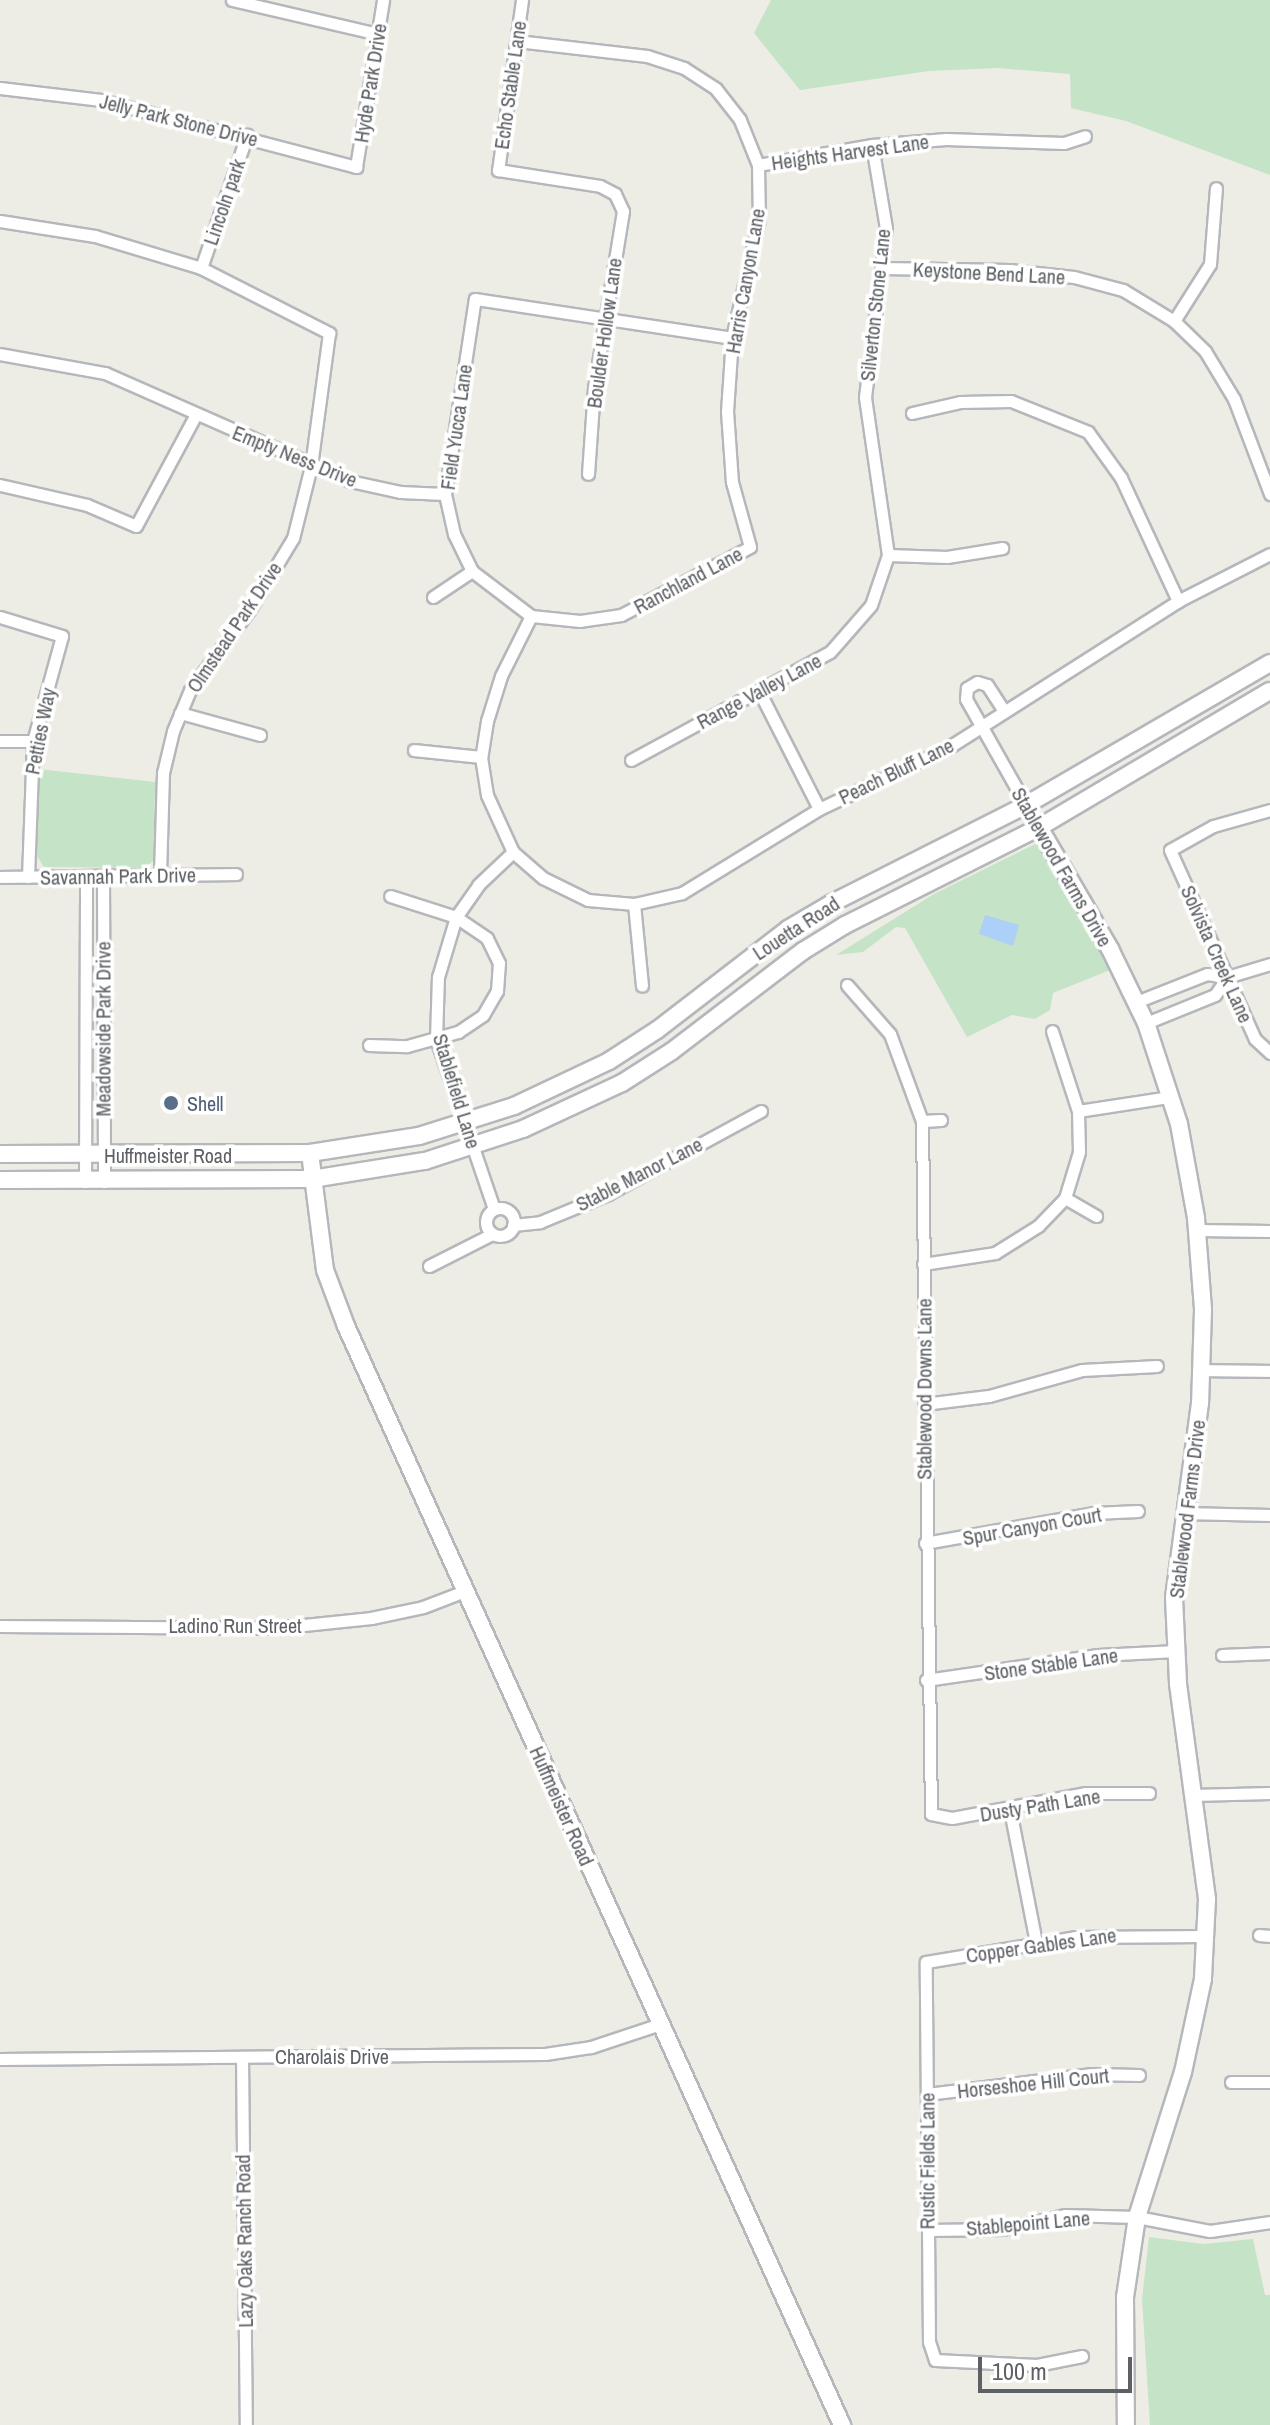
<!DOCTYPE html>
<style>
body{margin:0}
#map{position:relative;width:1270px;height:2425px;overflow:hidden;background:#eeede5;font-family:"Archivo Narrow",sans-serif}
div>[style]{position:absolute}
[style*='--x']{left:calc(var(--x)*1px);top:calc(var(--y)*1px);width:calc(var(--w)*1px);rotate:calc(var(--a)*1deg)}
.green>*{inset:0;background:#c4e3c7}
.water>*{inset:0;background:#acd0f7}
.roads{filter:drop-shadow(2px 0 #b5b7bb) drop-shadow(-2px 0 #b5b7bb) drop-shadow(0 2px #b5b7bb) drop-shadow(0 -2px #b5b7bb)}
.street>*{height:11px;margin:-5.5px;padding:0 5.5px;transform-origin:5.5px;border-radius:5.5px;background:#fff}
.street>.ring{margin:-5.5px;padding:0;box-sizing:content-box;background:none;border:11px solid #fff;border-radius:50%}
.secondary>*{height:16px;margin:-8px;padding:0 8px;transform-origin:8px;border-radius:8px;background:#fff}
.dots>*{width:22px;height:22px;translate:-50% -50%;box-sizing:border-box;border:4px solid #fff;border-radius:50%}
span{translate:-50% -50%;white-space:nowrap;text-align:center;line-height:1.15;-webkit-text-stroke:7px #fff;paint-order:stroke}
.street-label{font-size:20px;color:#5d6064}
.service-label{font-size:20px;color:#4e5e75}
.left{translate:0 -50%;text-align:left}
.scale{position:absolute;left:978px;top:2357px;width:154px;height:36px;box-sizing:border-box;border:4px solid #5d6064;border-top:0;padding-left:10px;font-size:24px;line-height:28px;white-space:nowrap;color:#5d6064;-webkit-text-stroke:6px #fff;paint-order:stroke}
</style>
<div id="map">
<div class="green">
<i style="clip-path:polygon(771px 0,1270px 0,1270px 175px,1126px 121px,1071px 108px,1070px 74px,997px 68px,929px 71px,800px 90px,754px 33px)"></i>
<i style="clip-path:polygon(38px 769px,155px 782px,154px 860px,145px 868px,44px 867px,35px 853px)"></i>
<i style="clip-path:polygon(1041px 841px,1115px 968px,1053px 993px,1050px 1010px,1035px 1019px,1012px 1015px,967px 1037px,905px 928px,896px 927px,863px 952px,836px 955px,934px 894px)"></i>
<i style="clip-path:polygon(1149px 2237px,1203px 2244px,1253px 2239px,1265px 2295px,1270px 2295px,1270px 2425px,1150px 2425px,1142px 2299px)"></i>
</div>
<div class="water">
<i style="clip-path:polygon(985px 915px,1019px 925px,1013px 946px,979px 934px)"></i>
</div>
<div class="roads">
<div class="street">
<i style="--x:232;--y:0;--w:150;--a:13.1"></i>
<i style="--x:522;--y:0;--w:172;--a:98"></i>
<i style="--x:498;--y:170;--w:103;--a:8.9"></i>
<i style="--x:600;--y:186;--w:17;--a:28"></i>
<i style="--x:615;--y:194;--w:19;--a:65"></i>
<i style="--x:623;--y:211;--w:179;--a:99.3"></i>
<i style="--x:594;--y:388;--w:86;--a:94"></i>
<i style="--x:517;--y:41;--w:131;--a:6.6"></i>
<i style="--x:647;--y:56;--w:39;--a:18"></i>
<i style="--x:684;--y:68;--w:38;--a:33"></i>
<i style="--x:716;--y:89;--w:39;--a:52"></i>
<i style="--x:740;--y:120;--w:48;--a:68.2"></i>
<i style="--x:758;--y:165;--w:55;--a:89"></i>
<i style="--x:759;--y:220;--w:121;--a:102.9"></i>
<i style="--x:732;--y:338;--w:73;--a:93.9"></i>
<i style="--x:727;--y:411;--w:71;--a:86"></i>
<i style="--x:732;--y:482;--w:67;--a:74.5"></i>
<i style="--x:750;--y:547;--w:146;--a:152.2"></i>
<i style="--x:621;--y:615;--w:41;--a:171.7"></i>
<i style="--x:580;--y:621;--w:49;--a:-174.2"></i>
<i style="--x:531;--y:616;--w:74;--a:-142.7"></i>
<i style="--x:472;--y:571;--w:41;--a:-115.9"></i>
<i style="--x:454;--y:534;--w:41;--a:-102.7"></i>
<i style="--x:445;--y:494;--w:197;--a:-81.3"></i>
<i style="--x:475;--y:299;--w:260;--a:8.6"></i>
<i style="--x:0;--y:88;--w:102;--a:6.8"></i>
<i style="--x:101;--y:100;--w:264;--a:14.7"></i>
<i style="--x:356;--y:167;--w:169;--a:-80.8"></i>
<i style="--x:758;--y:165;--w:116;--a:-10"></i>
<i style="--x:872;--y:145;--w:74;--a:-4.6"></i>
<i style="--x:946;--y:139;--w:118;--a:1.9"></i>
<i style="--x:1064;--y:143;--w:22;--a:-18"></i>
<i style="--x:0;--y:221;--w:96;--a:9"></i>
<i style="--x:95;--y:236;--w:111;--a:16.8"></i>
<i style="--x:201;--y:268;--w:144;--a:26.9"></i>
<i style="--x:329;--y:333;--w:134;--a:97.7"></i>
<i style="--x:311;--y:466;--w:74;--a:104"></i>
<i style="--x:293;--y:538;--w:83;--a:121.2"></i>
<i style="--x:250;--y:609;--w:101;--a:126.5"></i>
<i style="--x:190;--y:690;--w:44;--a:112.5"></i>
<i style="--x:173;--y:731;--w:43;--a:103.4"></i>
<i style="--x:163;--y:773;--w:103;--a:91.7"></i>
<i style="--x:201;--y:268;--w:141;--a:-70.9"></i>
<i style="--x:881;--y:268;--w:129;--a:0.9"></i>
<i style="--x:1010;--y:270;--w:64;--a:6.2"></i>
<i style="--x:1074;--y:277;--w:51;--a:14.9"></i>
<i style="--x:1123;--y:290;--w:60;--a:31.3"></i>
<i style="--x:1174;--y:321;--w:43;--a:44.1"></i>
<i style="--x:1205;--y:351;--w:56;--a:58.9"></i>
<i style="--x:1234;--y:399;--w:102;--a:69.2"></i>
<i style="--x:1174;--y:321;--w:67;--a:-57.7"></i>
<i style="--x:1210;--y:264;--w:76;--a:-85.5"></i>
<i style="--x:0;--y:354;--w:107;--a:10.3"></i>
<i style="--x:105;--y:373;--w:268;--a:23.8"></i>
<i style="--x:350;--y:481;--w:51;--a:12.4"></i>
<i style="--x:400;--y:492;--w:45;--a:2.5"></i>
<i style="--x:912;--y:413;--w:49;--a:-12.9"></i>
<i style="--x:960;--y:402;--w:51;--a:-1.1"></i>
<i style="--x:1011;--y:401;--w:83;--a:21.9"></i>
<i style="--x:1088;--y:432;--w:57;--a:54.3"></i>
<i style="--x:1121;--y:478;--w:136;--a:65.1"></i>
<i style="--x:0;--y:485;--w:89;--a:12.9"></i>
<i style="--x:87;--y:505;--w:53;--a:23.2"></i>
<i style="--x:136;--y:526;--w:127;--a:-61.8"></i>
<i style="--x:888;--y:555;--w:59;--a:1.9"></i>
<i style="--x:947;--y:557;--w:56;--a:-9.3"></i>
<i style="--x:433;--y:597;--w:47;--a:-33.7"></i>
<i style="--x:531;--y:616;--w:67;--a:116.6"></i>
<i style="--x:501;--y:676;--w:47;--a:107.3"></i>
<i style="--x:487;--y:721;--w:36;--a:99"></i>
<i style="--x:481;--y:757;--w:38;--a:81"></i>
<i style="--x:487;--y:795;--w:63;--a:65.5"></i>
<i style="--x:513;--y:852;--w:40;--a:41"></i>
<i style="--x:543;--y:878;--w:50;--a:26.1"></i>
<i style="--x:588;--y:900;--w:46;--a:5"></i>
<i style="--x:634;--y:904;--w:49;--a:-12.9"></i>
<i style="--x:682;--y:893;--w:161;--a:-31.5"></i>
<i style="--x:819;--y:809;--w:140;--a:-25.3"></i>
<i style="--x:946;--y:749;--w:275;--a:-32.5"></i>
<i style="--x:1178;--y:601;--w:103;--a:-27.1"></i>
<i style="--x:0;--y:617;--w:65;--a:17"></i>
<i style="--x:62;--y:636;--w:109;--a:105.4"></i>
<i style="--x:33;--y:741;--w:136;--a:92.1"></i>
<i style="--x:759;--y:691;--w:132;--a:63"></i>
<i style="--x:1004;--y:711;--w:31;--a:-123"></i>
<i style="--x:987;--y:685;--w:10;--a:-163"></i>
<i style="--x:977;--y:682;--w:12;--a:149"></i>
<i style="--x:967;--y:688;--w:11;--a:95"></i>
<i style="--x:966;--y:699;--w:122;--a:60.5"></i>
<i style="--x:180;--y:713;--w:83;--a:15.4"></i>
<i style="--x:0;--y:741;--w:33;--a:0"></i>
<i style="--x:414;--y:750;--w:67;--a:6"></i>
<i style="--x:631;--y:760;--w:226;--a:-28.5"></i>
<i style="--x:830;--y:652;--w:62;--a:-48.9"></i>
<i style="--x:871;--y:605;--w:53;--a:-71.2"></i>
<i style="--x:888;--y:555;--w:160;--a:-98.3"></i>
<i style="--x:865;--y:397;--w:170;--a:-82.9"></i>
<i style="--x:886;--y:228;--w:84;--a:-99.6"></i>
<i style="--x:1270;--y:810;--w:59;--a:164.3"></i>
<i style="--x:1213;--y:826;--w:49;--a:150.8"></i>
<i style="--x:1170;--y:850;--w:207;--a:65.8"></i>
<i style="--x:1255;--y:1039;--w:21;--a:43"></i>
<i style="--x:103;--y:876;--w:306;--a:89.8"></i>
<i style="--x:0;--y:877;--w:236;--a:-0.7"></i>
<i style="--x:634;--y:904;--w:82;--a:84.4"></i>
<i style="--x:847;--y:985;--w:65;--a:48.7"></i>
<i style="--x:890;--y:1034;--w:93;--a:69.8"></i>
<i style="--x:922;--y:1121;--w:693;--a:89.26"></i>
<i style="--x:931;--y:1814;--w:21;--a:11"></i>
<i style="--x:952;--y:1818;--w:135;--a:-10.6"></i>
<i style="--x:1085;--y:1793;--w:64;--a:0"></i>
<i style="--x:1136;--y:1002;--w:76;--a:-21.5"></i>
<i style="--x:1207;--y:974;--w:20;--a:9"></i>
<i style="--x:1227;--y:977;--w:45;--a:-16.8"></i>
<i style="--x:1146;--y:1023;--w:74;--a:-22.1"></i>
<i style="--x:1215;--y:995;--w:22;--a:-56"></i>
<i style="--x:369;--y:1045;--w:38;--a:2"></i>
<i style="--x:407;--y:1046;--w:53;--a:-15.4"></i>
<i style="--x:458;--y:1032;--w:30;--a:-34"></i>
<i style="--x:483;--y:1015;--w:28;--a:-60"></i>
<i style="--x:497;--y:991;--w:28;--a:-86"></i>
<i style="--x:499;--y:963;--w:28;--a:-116"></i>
<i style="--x:487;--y:938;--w:37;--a:-146"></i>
<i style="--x:456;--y:917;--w:69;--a:-162.3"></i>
<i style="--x:1078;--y:1111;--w:93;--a:-8.7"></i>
<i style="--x:922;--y:1121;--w:19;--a:-3"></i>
<i style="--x:85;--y:1182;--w:306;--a:-89.8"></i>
<i style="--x:1065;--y:1198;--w:36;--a:30"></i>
<i class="ring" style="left:486px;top:1208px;width:17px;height:17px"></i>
<i style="--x:494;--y:1209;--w:180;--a:-108.8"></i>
<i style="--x:436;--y:1039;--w:62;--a:-88.2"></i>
<i style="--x:438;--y:977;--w:63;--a:-73.3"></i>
<i style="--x:456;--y:917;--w:39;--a:-55"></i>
<i style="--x:478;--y:885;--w:48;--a:-43.3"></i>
<i style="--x:513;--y:1225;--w:27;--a:-6"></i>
<i style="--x:540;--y:1222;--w:74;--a:-22.4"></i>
<i style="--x:608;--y:1194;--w:174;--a:-28.5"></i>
<i style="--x:1197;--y:1230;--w:73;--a:0.8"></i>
<i style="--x:923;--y:1264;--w:73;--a:-8.7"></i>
<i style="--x:995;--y:1253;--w:51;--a:-32.1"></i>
<i style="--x:1038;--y:1226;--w:39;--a:-46"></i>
<i style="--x:1065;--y:1198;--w:48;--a:-73.1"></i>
<i style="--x:1079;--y:1152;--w:41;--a:-91.4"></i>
<i style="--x:1078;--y:1111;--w:84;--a:-108"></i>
<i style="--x:429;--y:1266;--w:71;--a:-26.9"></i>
<i style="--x:1201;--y:1370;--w:69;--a:0.8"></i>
<i style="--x:924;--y:1404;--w:65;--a:-7"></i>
<i style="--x:989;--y:1396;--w:97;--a:-15.6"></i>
<i style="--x:1082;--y:1370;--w:75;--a:-3.1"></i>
<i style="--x:1183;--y:1513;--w:87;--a:1.3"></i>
<i style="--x:925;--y:1543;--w:172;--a:-10.1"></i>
<i style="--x:1094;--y:1513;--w:44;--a:-2.6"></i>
<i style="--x:0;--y:1626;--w:275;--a:0.4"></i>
<i style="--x:275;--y:1628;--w:97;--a:-5.9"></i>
<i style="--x:371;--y:1618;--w:53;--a:-11.9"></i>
<i style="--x:423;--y:1607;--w:45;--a:-20.9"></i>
<i style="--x:1222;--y:1655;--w:48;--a:-2.4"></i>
<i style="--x:926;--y:1680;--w:174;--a:-8.3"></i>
<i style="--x:1098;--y:1655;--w:78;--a:-2.9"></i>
<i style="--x:1193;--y:1795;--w:77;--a:-1.5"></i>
<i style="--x:1010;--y:1810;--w:136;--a:78.9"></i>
<i style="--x:1259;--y:1935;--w:11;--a:5"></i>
<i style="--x:242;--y:2057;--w:368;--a:89.4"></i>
<i style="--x:0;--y:2059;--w:545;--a:-0.53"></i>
<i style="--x:545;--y:2054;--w:47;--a:-8.7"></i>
<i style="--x:591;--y:2047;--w:73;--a:-18.4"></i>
<i style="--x:1231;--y:2082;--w:39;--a:0"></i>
<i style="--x:927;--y:2094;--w:166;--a:-6.9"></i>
<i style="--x:1092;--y:2074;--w:47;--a:1.2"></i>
<i style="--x:928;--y:2230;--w:75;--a:-0.8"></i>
<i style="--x:1003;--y:2229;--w:64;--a:-12.7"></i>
<i style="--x:1065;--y:2215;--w:72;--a:1.6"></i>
<i style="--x:1137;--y:2217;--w:74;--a:10.9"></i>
<i style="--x:1210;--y:2231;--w:61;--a:-8.5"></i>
<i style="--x:1082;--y:2356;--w:46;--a:168.7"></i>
<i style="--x:1037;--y:2365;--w:102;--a:-177.2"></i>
<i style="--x:935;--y:2360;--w:19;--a:-108"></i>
<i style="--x:929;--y:2342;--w:380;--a:-90.5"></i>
<i style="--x:926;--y:1962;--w:151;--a:-9.5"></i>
<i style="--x:1075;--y:1937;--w:130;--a:-0.4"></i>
</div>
<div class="secondary">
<i style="--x:1026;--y:805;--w:167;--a:59.7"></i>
<i style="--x:1110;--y:949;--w:82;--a:64.1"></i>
<i style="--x:1146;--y:1023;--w:106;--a:71.9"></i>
<i style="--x:1179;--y:1124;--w:96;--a:79.7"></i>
<i style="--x:1196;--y:1218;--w:92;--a:85.6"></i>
<i style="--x:1203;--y:1310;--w:93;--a:91.8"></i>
<i style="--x:1200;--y:1403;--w:197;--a:97.6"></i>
<i style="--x:1174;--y:1598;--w:86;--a:87.3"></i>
<i style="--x:1178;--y:1684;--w:217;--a:82.3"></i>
<i style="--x:1207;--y:1899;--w:80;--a:92.9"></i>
<i style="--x:1203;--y:1979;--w:95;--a:102.1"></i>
<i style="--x:1183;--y:2072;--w:152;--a:107.6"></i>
<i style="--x:1137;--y:2217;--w:81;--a:98.5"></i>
<i style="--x:1125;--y:2297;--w:128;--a:89.6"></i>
<i style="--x:310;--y:1153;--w:118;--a:82.7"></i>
<i style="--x:325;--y:1270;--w:60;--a:69.4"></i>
<i style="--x:346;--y:1326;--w:1206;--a:65.71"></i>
<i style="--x:0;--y:1154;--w:310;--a:-0.2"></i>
<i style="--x:310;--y:1153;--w:110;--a:-8.9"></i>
<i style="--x:419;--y:1136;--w:100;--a:-17.5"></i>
<i style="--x:514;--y:1106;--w:105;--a:-25.3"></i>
<i style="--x:609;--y:1061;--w:57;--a:-32.9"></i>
<i style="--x:657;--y:1030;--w:165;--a:-37.6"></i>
<i style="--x:788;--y:929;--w:51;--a:-30.6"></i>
<i style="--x:832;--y:903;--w:217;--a:-26.8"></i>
<i style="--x:1026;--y:805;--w:282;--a:-30.2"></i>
<i style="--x:0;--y:1180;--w:312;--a:-0.2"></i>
<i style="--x:312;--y:1179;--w:114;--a:-9.1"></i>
<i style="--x:425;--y:1161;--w:103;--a:-18.1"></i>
<i style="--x:523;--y:1129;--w:109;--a:-24.9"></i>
<i style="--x:622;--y:1083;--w:59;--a:-32.6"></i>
<i style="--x:672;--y:1051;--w:165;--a:-37.4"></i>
<i style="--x:803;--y:951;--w:49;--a:-31.8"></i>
<i style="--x:845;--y:925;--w:216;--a:-26.7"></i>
<i style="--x:1038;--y:828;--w:269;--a:-30.6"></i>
</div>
</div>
<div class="dots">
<i style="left:171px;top:1103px;background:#5c6f8a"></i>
</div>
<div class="street-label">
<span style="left:370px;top:83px;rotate:-81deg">Hyde Park Drive</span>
<span style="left:510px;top:85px;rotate:-82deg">Echo Stable Lane</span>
<span style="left:179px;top:120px;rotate:14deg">Jelly Park Stone Drive</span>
<span style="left:850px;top:152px;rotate:-8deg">Heights Harvest Lane</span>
<span style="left:224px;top:202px;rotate:-71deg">Lincoln park</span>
<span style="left:989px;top:273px;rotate:3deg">Keystone Bend Lane</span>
<span style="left:745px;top:281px;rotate:-80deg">Harris Canyon Lane</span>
<span style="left:875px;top:305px;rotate:-84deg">Silverton Stone Lane</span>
<span style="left:604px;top:333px;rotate:-82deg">Boulder Hollow Lane</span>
<span style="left:456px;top:427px;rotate:-82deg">Field Yucca Lane</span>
<span style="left:295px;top:456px;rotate:22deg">Empty Ness Drive</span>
<span style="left:688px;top:580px;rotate:-28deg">Ranchland Lane</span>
<span style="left:234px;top:627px;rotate:-56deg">Olmstead Park Drive</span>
<span style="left:759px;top:691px;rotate:-28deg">Range Valley Lane</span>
<span style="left:40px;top:731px;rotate:-79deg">Petties Way</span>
<span style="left:896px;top:771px;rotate:-26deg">Peach Bluff Lane</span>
<span style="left:1062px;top:867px;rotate:60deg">Stablewood Farms Drive</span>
<span style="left:118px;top:876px;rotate:-1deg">Savannah Park Drive</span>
<span style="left:796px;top:928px;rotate:-33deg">Louetta Road</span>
<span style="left:1217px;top:954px;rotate:66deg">Solvista Creek Lane</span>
<span style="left:103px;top:1029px;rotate:-90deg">Meadowside Park Drive</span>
<span style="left:457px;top:1091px;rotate:73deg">Stablefield Lane</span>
<span style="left:168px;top:1155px">Huffmeister Road</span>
<span style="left:639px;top:1174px;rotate:-27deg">Stable Manor Lane</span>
<span style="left:924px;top:1389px;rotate:-90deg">Stablewood Downs Lane</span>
<span style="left:1187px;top:1509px;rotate:-83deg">Stablewood Farms Drive</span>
<span style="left:1032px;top:1526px;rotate:-10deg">Spur Canyon Court</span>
<span style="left:235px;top:1625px">Ladino Run Street</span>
<span style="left:1051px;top:1664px;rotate:-8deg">Stone Stable Lane</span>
<span style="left:1040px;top:1805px;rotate:-9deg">Dusty Path Lane</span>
<span style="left:562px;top:1806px;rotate:66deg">Huffmeister Road</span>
<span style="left:1041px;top:1945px;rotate:-8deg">Copper Gables Lane</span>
<span style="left:332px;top:2056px">Charolais Drive</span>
<span style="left:1033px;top:2083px;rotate:-6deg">Horseshoe Hill Court</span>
<span style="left:927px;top:2161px;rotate:-90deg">Rustic Fields Lane</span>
<span style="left:1028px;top:2223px;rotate:-5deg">Stablepoint Lane</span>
<span style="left:244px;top:2241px;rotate:-91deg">Lazy Oaks Ranch Road</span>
</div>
<div class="service-label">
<span class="left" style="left:187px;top:1103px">Shell</span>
</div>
<div class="scale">100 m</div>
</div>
